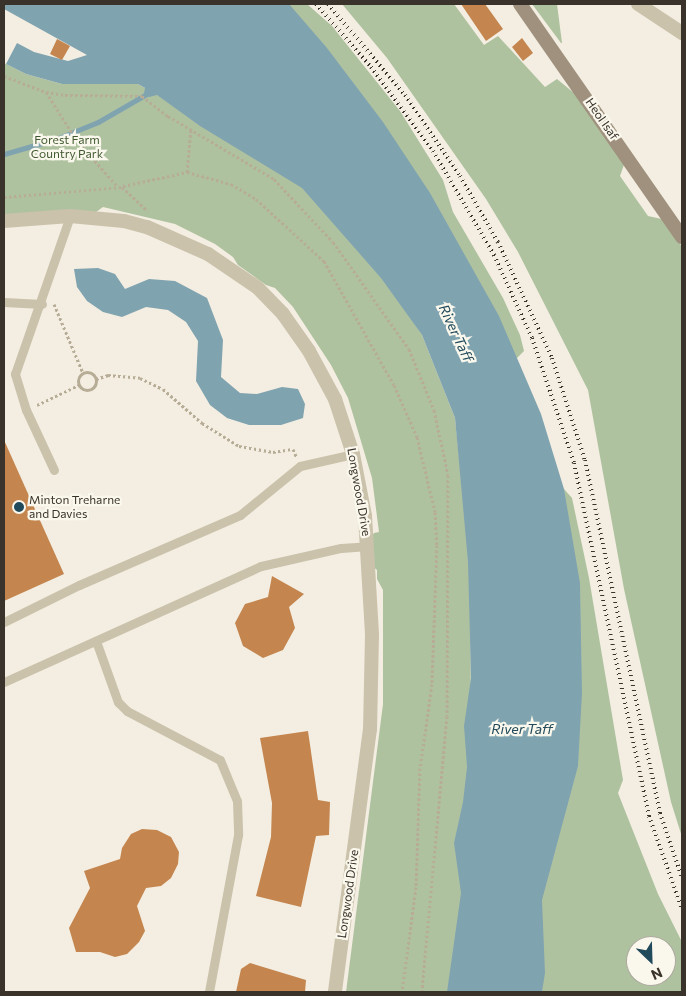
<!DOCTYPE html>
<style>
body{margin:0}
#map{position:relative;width:686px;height:996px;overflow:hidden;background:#f3eee1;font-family:Commissioner,sans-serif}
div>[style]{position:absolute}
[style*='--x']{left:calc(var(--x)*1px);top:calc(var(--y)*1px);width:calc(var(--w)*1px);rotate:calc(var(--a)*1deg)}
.green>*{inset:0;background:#afc2a0}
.water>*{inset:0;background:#80a3b0}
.stream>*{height:5px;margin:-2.5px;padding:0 2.5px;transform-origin:2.5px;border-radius:2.5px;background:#80a3b0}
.building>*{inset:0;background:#c4854e}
.path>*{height:3px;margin-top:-1.5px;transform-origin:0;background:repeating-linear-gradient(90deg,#b7ac96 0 2.5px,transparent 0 5px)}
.path>.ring{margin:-1.5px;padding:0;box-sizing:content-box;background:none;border:3px solid #b7ac96;border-radius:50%}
.service>*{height:9px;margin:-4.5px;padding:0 4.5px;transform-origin:4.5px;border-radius:4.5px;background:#cbc2ac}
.minor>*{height:14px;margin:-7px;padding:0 7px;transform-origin:7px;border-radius:7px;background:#cbc2ac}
.secondary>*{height:14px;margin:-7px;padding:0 7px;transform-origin:7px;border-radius:7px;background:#9f917d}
.rail>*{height:4px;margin-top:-2px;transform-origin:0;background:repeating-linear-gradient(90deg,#3a332b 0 1px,transparent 0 5px)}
.dots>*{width:14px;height:14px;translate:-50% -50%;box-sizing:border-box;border:2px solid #faf7ed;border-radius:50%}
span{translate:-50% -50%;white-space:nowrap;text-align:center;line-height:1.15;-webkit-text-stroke:4.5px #faf7ed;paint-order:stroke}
.street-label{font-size:12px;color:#3a332b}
.park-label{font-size:12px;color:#3f582f}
.poi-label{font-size:12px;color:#3a332b}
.left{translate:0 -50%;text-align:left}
.water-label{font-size:14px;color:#214a5b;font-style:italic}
.frame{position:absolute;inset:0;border:5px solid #3a332b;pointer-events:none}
.north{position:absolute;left:626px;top:936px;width:50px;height:50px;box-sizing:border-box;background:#faf7ed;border:1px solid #ada99f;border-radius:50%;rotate:156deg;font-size:14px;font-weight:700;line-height:20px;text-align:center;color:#3a332b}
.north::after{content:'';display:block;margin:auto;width:18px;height:22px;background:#214a5b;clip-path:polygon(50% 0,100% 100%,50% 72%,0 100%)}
</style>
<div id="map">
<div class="green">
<i style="clip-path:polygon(280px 4px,307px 4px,332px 26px,400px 111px,443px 180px,453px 212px,503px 298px,520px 335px,524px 351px,512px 363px)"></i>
<i style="clip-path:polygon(342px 4px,454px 4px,484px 45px,498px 36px,545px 87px,557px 79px,574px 93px,625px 162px,620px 176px,648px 216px,666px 220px,682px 247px,682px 837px,671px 802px,624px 589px,588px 390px,518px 252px,486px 199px,387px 58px)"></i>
<i style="clip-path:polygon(532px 4px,557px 4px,562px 43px,561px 43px)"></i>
<i style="clip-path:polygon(4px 63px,26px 74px,62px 84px,138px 84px,157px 95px,238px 119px,346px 224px,422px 335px,455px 418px,464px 507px,470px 519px,471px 736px,463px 992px,346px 992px,383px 704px,383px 590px,377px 579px,377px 570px,366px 561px,363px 550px,374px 533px,379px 532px,372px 478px,348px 398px,331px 365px,293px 307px,275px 288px,266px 285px,238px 265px,233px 257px,215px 244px,175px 224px,103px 207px,96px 212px,4px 217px)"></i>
<i style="clip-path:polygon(evenodd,564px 489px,572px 498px,589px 578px,623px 780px,618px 793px,658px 894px,682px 942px,682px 992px,524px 992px,558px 501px,564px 489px,636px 946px,666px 946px,666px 976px,636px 976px,636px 946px)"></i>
</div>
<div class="water">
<i style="clip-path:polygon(4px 4px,289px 4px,327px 48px,383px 122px,430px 193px,499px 316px,541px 414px,564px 489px,580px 583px,582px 693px,578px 766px,542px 900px,545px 973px,542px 992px,447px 992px,461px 893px,454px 843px,463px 802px,467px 767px,464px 726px,471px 678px,468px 562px,455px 418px,422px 335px,381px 278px,302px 188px,200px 126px,157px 95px,149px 97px,144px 93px,145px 88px,138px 84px,62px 84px,26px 74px,6px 64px,17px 43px,34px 52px,68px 61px,87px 55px,4px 9px)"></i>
<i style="clip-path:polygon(98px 268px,115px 274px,125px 289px,149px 279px,175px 281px,207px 298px,223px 340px,221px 377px,240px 393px,257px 394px,282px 387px,298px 389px,305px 404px,303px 418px,281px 425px,249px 425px,227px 418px,210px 405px,196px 381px,198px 341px,186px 322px,168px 310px,146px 307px,122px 317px,103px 312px,87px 301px,77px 287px,74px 269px)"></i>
</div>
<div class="stream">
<i style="--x:4;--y:154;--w:54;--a:-16.1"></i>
<i style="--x:56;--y:139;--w:45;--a:-22"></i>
<i style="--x:98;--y:122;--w:60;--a:-30"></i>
</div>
<div class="building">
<i style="clip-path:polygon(461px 4px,485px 4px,503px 29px,486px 41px)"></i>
<i style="clip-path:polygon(522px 38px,533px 53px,523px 61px,512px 47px)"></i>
<i style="clip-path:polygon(57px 39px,70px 46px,62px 60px,50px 54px)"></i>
<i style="clip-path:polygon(4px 440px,64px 574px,4px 601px)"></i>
<i style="clip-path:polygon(272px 576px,304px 594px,289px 607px,295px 628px,283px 650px,263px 658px,243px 646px,235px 623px,245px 604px,268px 597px)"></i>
<i style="clip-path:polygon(308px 731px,318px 800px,330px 802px,329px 835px,316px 836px,301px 907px,256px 896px,271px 837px,272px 803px,260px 738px)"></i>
<i style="clip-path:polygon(142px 829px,157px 830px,171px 837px,179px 852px,178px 864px,171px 878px,161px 886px,146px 888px,137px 906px,145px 931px,139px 942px,127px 954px,115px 957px,100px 952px,76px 952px,69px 928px,90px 888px,84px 871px,120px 859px,122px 848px,131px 834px)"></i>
<i style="clip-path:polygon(250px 963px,306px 980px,305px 992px,236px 992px,241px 969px)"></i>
</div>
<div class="path">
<i style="--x:4;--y:76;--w:45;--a:20.9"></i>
<i style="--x:46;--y:92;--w:19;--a:9"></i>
<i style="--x:65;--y:95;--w:77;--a:0.7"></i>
<i style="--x:142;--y:96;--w:33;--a:38"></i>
<i style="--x:168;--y:116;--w:123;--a:30.7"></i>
<i style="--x:274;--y:179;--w:86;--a:46.9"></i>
<i style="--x:333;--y:242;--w:131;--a:54.6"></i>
<i style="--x:409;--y:349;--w:66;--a:67.7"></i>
<i style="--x:434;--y:410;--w:66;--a:77.8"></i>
<i style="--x:448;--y:475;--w:241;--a:90.2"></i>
<i style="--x:447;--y:716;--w:277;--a:95.2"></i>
<i style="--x:46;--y:92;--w:59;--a:57.4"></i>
<i style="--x:78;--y:142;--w:59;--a:48.4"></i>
<i style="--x:187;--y:172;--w:46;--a:15.3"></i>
<i style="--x:231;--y:184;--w:29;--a:31"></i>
<i style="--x:256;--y:199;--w:92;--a:42.4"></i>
<i style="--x:324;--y:261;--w:142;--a:60.6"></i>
<i style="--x:394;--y:385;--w:57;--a:66.1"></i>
<i style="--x:417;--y:437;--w:77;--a:76.5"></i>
<i style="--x:435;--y:512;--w:33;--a:87"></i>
<i style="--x:437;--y:545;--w:139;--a:92.1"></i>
<i style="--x:432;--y:684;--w:85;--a:98.1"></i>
<i style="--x:420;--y:768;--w:119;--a:91.9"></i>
<i style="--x:416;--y:887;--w:106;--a:97.6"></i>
<i style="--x:123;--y:186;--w:66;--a:-12.3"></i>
<i style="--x:187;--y:172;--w:43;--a:-84.7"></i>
<i style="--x:4;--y:197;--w:118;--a:-4.8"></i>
<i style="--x:122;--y:187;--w:35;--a:43"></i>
<i style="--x:54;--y:304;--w:75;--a:67.2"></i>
<i class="ring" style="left:78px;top:372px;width:15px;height:15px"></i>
<i style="--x:96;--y:379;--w:13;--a:-18"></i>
<i style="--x:108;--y:375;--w:32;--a:5"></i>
<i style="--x:140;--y:378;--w:25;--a:26"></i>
<i style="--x:163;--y:389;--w:52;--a:41.1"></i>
<i style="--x:202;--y:423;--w:44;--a:31.9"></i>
<i style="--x:239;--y:446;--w:35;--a:10"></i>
<i style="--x:273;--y:452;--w:20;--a:-9"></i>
<i style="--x:293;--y:449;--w:8;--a:67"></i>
<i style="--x:37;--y:405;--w:47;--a:-25.5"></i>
</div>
<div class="service">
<i style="--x:4;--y:302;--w:38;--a:3"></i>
<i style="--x:54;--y:470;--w:66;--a:-115"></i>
<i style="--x:26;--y:410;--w:38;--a:-107"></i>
<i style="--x:15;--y:374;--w:167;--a:-70.8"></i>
<i style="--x:4;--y:622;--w:84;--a:-26.3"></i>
<i style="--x:79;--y:585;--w:176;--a:-23.5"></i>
<i style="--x:240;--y:515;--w:77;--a:-39.2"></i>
<i style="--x:300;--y:466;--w:54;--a:-12.8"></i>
<i style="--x:96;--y:641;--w:65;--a:70.2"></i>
<i style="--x:118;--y:702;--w:13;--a:45"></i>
<i style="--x:127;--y:711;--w:105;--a:27.8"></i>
<i style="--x:220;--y:760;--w:44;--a:67.5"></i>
<i style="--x:237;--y:801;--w:34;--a:88"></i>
<i style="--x:238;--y:835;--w:160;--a:100.5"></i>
<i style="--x:4;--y:682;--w:282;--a:-24.3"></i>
<i style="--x:261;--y:566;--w:82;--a:-12.7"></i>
<i style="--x:341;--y:548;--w:27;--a:-4"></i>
</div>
<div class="minor">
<i style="--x:638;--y:4;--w:53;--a:33.4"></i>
<i style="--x:4;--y:221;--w:66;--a:-4.3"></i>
<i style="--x:70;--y:216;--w:54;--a:5.3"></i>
<i style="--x:124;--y:221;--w:24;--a:15"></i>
<i style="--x:147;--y:227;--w:67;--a:23.9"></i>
<i style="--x:208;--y:254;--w:60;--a:34.2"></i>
<i style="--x:258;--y:288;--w:36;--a:46"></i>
<i style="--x:283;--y:314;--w:45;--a:54.9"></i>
<i style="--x:309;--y:351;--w:55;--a:61.6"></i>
<i style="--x:335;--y:399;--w:58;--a:71.9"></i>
<i style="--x:353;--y:454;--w:63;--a:79"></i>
<i style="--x:365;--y:516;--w:119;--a:86.6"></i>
<i style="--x:372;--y:635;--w:94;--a:91.2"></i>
<i style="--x:370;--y:729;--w:265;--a:97.6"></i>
</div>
<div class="secondary">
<i style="--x:520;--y:4;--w:284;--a:55.2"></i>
</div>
<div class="rail">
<i style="--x:316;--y:4;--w:84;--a:48.9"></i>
<i style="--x:371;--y:67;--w:104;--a:53.6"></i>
<i style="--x:433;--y:151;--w:121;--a:59.6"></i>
<i style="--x:494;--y:255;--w:91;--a:65.4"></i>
<i style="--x:532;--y:338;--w:132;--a:71.4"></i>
<i style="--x:574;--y:463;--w:361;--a:78"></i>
<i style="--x:649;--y:816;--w:99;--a:70.5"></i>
<i style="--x:328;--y:4;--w:119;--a:49.8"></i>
<i style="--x:405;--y:95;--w:98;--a:55.8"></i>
<i style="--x:460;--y:176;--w:76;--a:60.1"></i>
<i style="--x:498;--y:242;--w:128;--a:65"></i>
<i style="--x:552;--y:358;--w:107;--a:72.1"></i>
<i style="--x:585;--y:460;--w:361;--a:78"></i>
<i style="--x:660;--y:813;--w:69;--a:71.3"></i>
</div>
<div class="dots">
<i style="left:19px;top:507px;background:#214a5b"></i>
</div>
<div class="street-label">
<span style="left:602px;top:119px;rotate:55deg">Heol Isaf</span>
<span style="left:359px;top:492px;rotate:80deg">Longwood Drive</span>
<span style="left:348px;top:894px;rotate:-82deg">Longwood Drive</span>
</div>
<div class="park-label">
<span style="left:67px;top:147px">Forest Farm<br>Country Park</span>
</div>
<div class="poi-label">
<span class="left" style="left:29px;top:507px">Minton Treharne<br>and Davies</span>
</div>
<div class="water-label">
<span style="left:456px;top:333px;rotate:65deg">River Taff</span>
<span style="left:522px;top:729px">River Taff</span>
</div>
<div class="frame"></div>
<div class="north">N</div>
</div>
